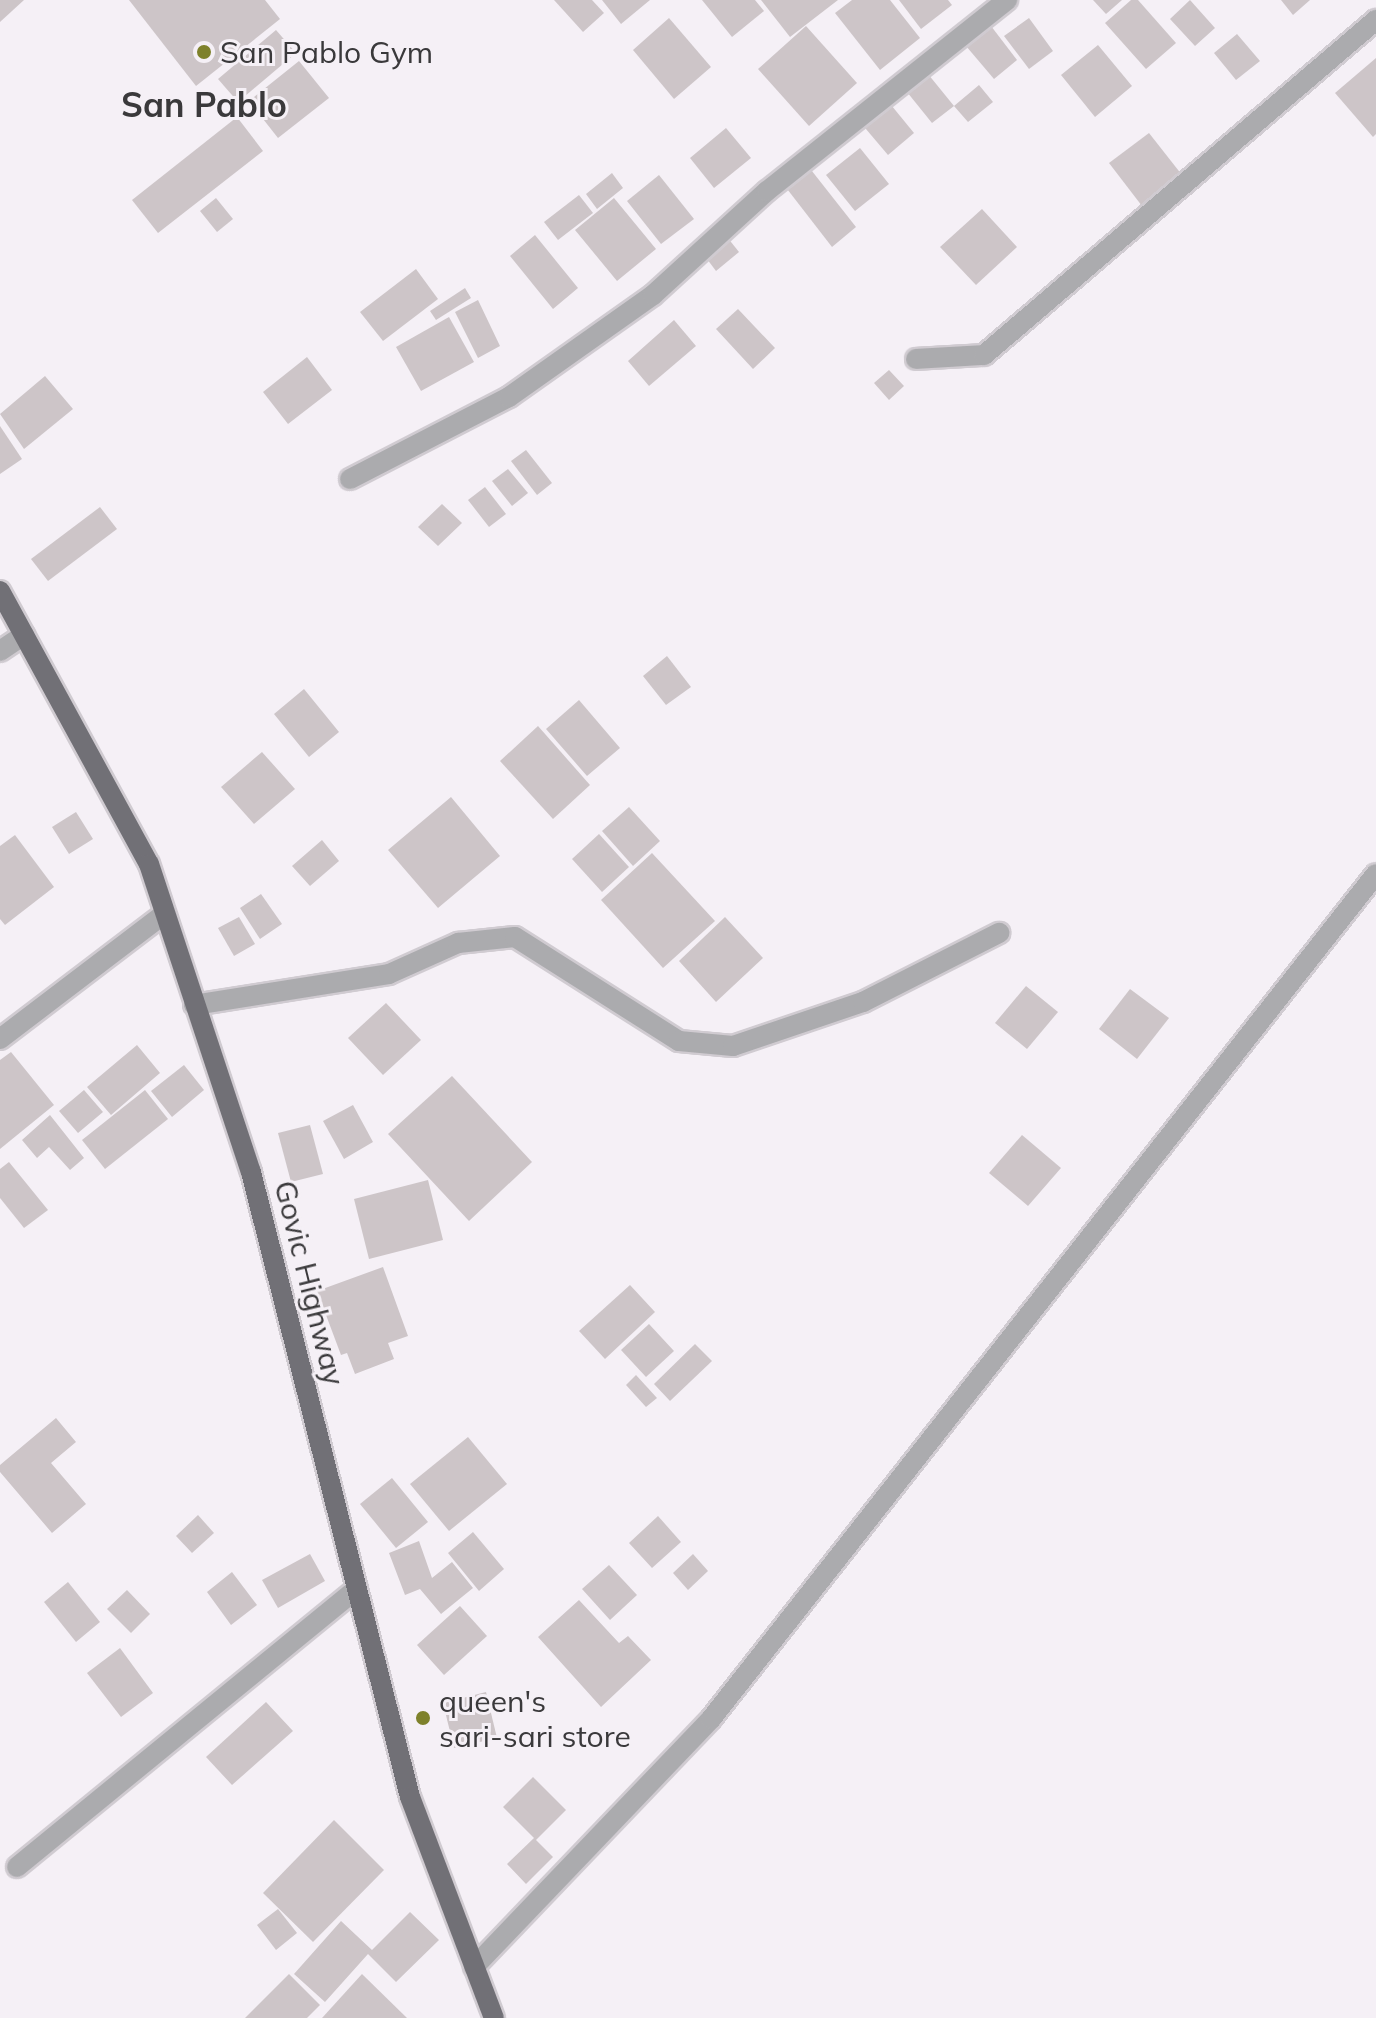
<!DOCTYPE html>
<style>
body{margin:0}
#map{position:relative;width:1376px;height:2018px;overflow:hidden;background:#f5f0f6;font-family:Mulish,sans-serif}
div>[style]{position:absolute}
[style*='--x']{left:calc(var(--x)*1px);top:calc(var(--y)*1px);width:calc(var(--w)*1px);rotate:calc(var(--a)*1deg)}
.building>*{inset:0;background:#cdc5c8}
.roads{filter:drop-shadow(2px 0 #d0cbd1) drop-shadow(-2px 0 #d0cbd1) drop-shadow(0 2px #d0cbd1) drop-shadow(0 -2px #d0cbd1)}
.minor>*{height:20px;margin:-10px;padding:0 10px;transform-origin:10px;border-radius:10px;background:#ababae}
.major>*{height:20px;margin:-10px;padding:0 10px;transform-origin:10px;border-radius:10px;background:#717076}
.dots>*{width:22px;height:22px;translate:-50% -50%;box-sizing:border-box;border:4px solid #f5f0f6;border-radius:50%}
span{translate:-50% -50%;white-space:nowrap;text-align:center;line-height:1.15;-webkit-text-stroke:6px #f5f0f6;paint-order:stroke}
.poi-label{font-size:30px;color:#3a393b}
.left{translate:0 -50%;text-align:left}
.street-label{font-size:30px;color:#3a393b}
.quarter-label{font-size:34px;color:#3a393b;font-weight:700}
</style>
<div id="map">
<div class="building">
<i style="clip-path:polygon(0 0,24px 0,0 22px)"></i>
<i style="clip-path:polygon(129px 0,265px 0,280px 19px,196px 86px)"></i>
<i style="clip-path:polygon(554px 0,592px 0,604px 13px,583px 32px)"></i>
<i style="clip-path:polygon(602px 0,650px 0,621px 24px)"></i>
<i style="clip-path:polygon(702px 0,755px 0,764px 11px,732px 37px)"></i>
<i style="clip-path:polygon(761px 0,838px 0,790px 37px)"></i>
<i style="clip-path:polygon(852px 0,890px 0,920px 38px,880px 70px,835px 13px)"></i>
<i style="clip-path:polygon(899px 0,948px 0,952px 5px,921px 29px)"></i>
<i style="clip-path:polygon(1093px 0,1122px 0,1106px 14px)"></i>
<i style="clip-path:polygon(1131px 0,1138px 0,1176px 43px,1146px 69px,1105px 23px)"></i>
<i style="clip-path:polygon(1190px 0,1215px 28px,1195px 46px,1170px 19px)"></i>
<i style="clip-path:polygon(1281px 0,1310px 0,1293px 15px)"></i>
<i style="clip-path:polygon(669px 18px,711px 67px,674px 99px,633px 50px)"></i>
<i style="clip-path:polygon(1029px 18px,1053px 51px,1029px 69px,1004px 36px)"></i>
<i style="clip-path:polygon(806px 26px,857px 83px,809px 126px,758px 69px)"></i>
<i style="clip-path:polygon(991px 26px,1017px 60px,994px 79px,966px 46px)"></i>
<i style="clip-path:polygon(276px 30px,296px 53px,238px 102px,218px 79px)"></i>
<i style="clip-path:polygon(1237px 34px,1260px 61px,1236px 80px,1214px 53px)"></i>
<i style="clip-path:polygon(1098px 45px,1132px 86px,1095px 117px,1061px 75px)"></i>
<i style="clip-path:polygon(1376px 58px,1376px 134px,1373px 137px,1335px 93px)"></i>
<i style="clip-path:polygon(299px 61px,329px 98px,278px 138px,249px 101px)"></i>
<i style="clip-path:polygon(928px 74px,954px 106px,932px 123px,907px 92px)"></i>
<i style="clip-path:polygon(979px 85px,993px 102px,968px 122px,954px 106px)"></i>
<i style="clip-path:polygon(887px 100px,914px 133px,888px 155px,860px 122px)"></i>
<i style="clip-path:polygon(237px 117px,263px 151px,158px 233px,132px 200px)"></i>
<i style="clip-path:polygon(726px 128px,751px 158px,714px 188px,690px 158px)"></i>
<i style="clip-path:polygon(1149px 133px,1182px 175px,1142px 206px,1109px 163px)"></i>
<i style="clip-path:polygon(860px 148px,889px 184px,855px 211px,826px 175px)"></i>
<i style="clip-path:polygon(808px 166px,856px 227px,832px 247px,784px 185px)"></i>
<i style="clip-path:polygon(612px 173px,623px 188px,597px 209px,586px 194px)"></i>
<i style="clip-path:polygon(659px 175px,694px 219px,661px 244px,627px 201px)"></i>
<i style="clip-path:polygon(579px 195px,593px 213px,558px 240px,544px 222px)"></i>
<i style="clip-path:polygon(216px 198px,233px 219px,217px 232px,200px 211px)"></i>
<i style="clip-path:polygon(614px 198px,656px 249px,617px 281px,575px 230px)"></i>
<i style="clip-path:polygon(982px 209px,1017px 247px,976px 285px,940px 247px)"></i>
<i style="clip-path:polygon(535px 235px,578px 288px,553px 309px,510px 256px)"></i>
<i style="clip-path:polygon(727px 237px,739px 252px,716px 271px,704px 255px)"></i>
<i style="clip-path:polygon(416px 269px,438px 299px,383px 341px,360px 312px)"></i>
<i style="clip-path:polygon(465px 288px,471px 298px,436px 320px,430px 311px)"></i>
<i style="clip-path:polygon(478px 300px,500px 346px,478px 358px,455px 312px)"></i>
<i style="clip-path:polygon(738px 309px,775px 348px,753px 369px,716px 329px)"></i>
<i style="clip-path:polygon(449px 317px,474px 362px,421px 391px,396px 347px)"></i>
<i style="clip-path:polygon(674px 320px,696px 346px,649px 386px,628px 361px)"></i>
<i style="clip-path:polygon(307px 357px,332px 390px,288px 424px,263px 392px)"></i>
<i style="clip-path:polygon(889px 370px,904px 386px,889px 400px,874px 383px)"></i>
<i style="clip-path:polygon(45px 376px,73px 409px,24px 449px,0 414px)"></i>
<i style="clip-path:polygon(0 426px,22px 459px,0 474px)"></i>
<i style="clip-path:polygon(526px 450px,552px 483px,537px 495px,511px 461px)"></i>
<i style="clip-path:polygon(508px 469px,528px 493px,512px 506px,492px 481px)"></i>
<i style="clip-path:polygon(485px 487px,506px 514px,489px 527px,468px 500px)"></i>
<i style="clip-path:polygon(442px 504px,462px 523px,438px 546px,418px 527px)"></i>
<i style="clip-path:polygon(100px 507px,117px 529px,48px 581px,31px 559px)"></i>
<i style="clip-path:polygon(667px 656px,691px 687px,666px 705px,643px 676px)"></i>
<i style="clip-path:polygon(304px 689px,339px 732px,309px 757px,274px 714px)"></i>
<i style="clip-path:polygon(579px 700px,620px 748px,587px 776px,546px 729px)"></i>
<i style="clip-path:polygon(538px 726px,590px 785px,553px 819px,500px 761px)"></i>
<i style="clip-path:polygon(262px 752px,295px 789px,254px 824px,221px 787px)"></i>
<i style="clip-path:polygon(451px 797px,500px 856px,438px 908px,388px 850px)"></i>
<i style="clip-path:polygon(629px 807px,660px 841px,633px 866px,602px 831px)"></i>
<i style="clip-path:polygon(76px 812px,93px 839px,69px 854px,52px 827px)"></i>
<i style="clip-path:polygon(599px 834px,629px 867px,602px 892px,572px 859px)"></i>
<i style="clip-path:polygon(15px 835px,54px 887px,5px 925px,0 919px,0 846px)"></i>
<i style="clip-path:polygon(322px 840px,339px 861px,310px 886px,292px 866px)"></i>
<i style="clip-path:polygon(652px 853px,715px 921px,663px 968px,601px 900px)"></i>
<i style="clip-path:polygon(261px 894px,282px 924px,260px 939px,240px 908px)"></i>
<i style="clip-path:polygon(239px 917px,255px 944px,234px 956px,218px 928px)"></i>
<i style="clip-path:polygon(725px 917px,763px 958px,716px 1002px,679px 961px)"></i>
<i style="clip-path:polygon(1026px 986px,1058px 1012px,1027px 1049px,995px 1023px)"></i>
<i style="clip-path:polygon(1130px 989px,1169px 1018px,1137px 1059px,1099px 1029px)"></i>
<i style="clip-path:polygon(386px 1003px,421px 1040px,383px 1075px,348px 1038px)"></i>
<i style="clip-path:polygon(137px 1045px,160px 1073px,111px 1115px,87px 1087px)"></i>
<i style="clip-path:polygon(11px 1052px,54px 1105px,0 1149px,0 1060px)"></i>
<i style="clip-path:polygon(184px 1065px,204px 1090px,172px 1117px,151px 1091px)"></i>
<i style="clip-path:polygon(452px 1076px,532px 1162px,469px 1221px,388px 1134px)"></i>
<i style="clip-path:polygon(84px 1090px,103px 1112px,78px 1133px,59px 1111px)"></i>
<i style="clip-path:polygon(145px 1090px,168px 1119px,105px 1169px,82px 1140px)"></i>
<i style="clip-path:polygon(353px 1105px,373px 1142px,344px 1159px,323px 1121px)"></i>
<i style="clip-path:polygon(50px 1115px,84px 1158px,70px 1170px,49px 1147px,37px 1158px,22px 1140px)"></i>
<i style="clip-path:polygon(310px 1125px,323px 1174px,291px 1182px,278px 1133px)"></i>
<i style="clip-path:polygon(1022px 1135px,1061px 1168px,1028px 1206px,989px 1173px)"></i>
<i style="clip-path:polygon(9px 1162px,48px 1210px,24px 1228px,0 1198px,0 1169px)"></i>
<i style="clip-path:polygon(428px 1180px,443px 1240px,369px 1259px,354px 1199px)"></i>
<i style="clip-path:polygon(383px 1267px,408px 1336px,388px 1343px,394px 1359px,355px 1374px,347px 1353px,341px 1355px,317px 1291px)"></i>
<i style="clip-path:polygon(630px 1285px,655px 1312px,605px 1359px,579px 1331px)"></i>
<i style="clip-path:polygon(649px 1324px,674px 1351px,646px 1377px,621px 1350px)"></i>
<i style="clip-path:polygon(695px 1344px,712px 1361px,670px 1401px,654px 1384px)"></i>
<i style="clip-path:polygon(636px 1375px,657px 1398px,646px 1407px,626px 1385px)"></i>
<i style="clip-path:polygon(56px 1418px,76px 1442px,51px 1463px,86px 1504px,52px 1533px,0 1472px,0 1465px)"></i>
<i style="clip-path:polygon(468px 1437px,507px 1484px,449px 1531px,410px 1484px)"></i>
<i style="clip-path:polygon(392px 1478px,428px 1522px,396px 1548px,360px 1504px)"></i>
<i style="clip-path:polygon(198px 1515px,214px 1533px,192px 1553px,176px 1536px)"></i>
<i style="clip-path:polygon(658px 1516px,681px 1542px,652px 1568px,629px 1543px)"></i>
<i style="clip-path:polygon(473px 1532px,504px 1569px,479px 1591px,448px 1553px)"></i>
<i style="clip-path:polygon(419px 1541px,432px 1578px,452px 1562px,473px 1588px,441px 1614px,420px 1589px,405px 1595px,389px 1553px)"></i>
<i style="clip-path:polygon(310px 1554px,325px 1581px,278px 1608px,262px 1580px)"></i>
<i style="clip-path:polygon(693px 1554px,708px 1571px,688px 1590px,673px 1573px)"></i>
<i style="clip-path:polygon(609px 1565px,637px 1595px,610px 1620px,582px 1589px)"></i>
<i style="clip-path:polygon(232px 1572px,257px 1605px,231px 1625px,207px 1592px)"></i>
<i style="clip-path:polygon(68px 1582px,100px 1622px,76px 1642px,44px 1602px)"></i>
<i style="clip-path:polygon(127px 1590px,150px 1614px,131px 1633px,107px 1609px)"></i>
<i style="clip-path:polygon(579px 1600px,619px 1643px,628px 1636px,651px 1660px,601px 1707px,538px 1637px)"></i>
<i style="clip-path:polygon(460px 1606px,487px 1636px,444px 1675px,417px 1645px)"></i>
<i style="clip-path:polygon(120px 1648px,153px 1693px,121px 1717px,87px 1673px)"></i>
<i style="clip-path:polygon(486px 1692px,497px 1738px,454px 1748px,443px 1703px)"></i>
<i style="clip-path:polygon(266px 1702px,293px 1731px,232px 1785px,206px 1757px)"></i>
<i style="clip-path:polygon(533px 1777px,566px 1810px,536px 1840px,553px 1857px,526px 1884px,507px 1864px,534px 1838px,503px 1807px)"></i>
<i style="clip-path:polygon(334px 1820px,384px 1870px,313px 1942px,263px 1893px)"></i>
<i style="clip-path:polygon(278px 1909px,297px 1933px,276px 1950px,257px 1925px)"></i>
<i style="clip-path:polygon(410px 1912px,439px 1940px,396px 1982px,368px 1954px,325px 2002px,294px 1974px,341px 1921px,372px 1950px)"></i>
<i style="clip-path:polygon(289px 1974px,320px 2005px,307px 2018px,245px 2018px)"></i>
<i style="clip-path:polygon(362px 1974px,407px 2018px,322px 2018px)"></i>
</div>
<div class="roads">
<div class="minor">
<i style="--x:916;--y:359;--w:68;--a:-3.4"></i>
<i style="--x:984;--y:355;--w:516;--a:-40.52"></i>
<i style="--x:350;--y:479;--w:179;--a:-27.3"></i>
<i style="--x:509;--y:397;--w:176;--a:-35.3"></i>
<i style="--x:653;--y:295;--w:154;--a:-42.4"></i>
<i style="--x:767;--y:191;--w:307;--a:-38.5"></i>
<i style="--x:0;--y:651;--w:29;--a:-34"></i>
<i style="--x:194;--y:1005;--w:197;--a:-9"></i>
<i style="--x:389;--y:974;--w:76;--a:-24.2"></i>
<i style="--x:458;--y:943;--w:57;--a:-6"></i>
<i style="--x:515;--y:937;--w:194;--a:32.4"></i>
<i style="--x:679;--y:1041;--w:54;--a:5.3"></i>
<i style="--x:733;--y:1046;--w:137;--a:-18.7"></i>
<i style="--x:863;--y:1002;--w:153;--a:-26.9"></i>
<i style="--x:0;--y:1039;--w:206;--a:-37.3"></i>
<i style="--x:17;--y:1867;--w:439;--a:-39.3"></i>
<i style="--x:474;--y:1967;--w:343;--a:-46.3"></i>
<i style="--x:711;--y:1719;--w:1075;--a:-51.8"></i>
</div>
<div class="major">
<i style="--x:0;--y:591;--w:311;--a:61.4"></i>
<i style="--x:149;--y:864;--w:324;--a:71.7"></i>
<i style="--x:251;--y:1172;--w:645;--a:75.73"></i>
<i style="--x:410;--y:1797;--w:236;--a:69.2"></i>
</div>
</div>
<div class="dots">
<i style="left:204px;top:52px;background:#7e812b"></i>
<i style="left:423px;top:1718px;background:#7e812b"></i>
</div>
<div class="poi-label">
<span class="left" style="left:220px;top:52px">San Pablo Gym</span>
<span class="left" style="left:439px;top:1718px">queen's<br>sari-sari store</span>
</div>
<div class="street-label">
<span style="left:310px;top:1283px;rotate:76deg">Govic Highway</span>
</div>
<div class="quarter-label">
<span style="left:204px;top:105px">San Pablo</span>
</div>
</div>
